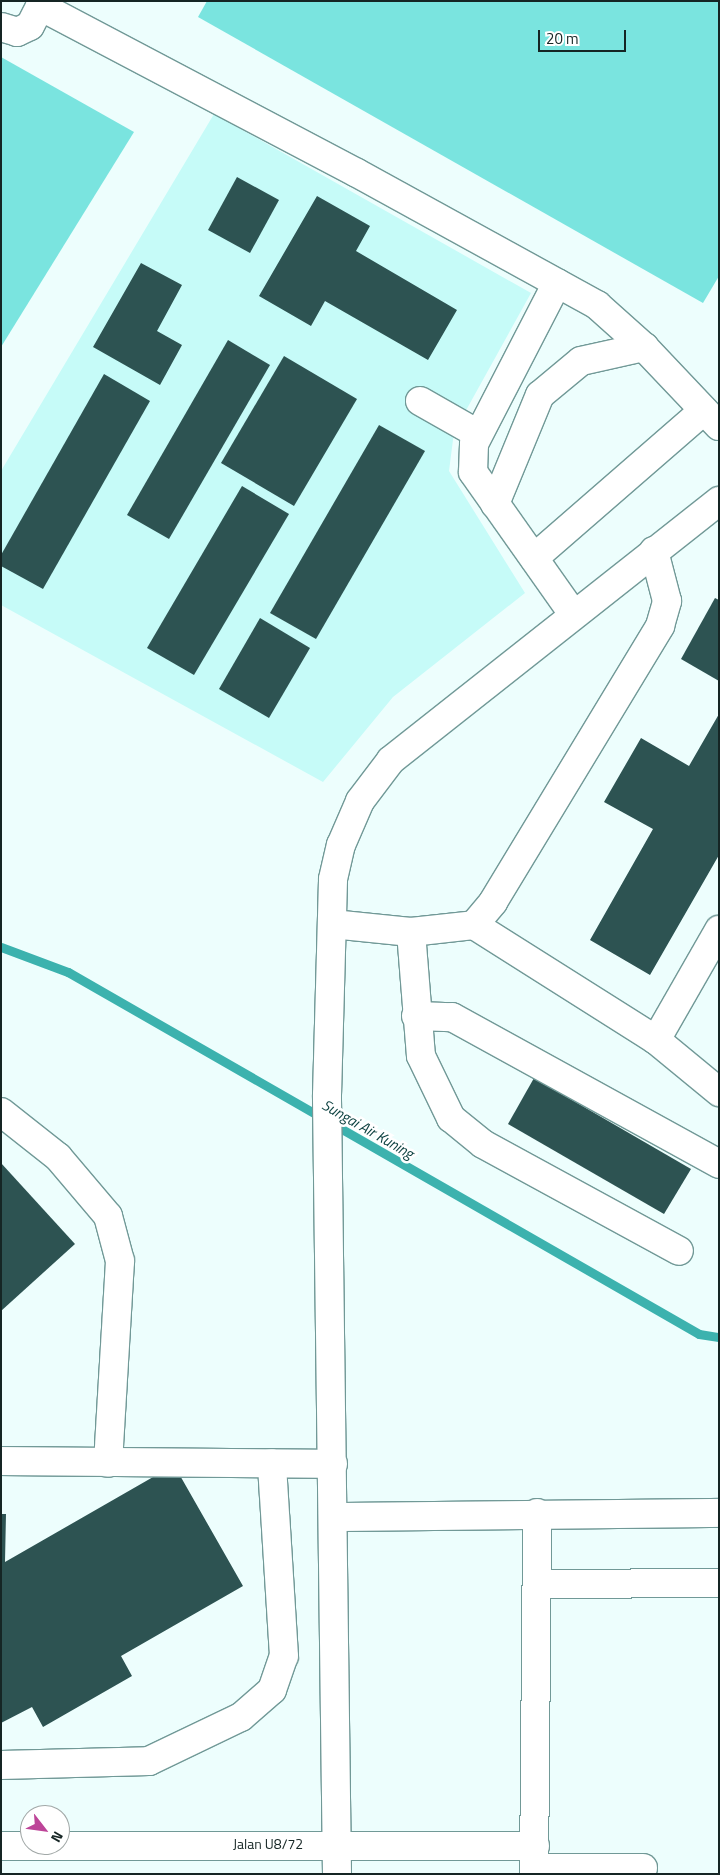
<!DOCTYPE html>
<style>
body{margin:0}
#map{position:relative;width:720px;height:1875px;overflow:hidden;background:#edfefd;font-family:"Titillium Web",sans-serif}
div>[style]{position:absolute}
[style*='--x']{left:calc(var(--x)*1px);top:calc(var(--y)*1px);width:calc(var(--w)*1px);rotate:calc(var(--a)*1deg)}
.built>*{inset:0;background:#c6fbf8}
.green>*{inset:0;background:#7ae4df}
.stream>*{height:9px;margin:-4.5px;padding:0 4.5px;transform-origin:4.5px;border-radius:4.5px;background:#3cb2ae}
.building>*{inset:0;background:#2d5352}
.roads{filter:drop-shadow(1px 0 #719997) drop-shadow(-1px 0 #719997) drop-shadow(0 1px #719997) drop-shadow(0 -1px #719997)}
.minor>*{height:28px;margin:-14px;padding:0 14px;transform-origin:14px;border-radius:14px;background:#fff}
span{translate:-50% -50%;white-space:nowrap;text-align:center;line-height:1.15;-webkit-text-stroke:5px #fff;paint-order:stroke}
.street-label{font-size:14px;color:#152524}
.water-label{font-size:15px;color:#093f3e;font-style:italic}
.frame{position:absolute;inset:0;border:2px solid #152524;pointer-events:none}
.north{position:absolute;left:20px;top:1805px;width:50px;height:50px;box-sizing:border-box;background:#fff;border:1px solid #a1a8a7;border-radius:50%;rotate:120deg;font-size:14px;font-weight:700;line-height:20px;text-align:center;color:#152524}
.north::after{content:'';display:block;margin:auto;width:18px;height:22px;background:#bd4498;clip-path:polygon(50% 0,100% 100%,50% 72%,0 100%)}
.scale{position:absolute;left:538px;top:30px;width:88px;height:22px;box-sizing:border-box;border:2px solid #152524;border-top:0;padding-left:6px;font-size:15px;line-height:18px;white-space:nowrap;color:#152524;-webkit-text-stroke:4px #fff;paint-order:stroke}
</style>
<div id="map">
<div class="built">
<i style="clip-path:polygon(214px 114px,531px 293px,454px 432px,449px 471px,525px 593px,393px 697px,323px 782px,1px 605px,1px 471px)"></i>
</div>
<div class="green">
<i style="clip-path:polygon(207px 1px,719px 2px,719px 276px,703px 303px,198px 17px)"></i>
<i style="clip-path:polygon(1px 57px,134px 132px,1px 347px)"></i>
</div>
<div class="stream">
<i style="--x:1;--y:947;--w:72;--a:20.5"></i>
<i style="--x:68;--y:972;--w:727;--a:29.84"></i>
<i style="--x:699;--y:1334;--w:20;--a:9"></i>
</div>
<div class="building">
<i style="clip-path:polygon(237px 177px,279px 200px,250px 253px,208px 230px)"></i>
<i style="clip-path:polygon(317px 196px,370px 226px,356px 251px,457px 310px,428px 360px,325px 301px,311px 326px,259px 296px)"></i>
<i style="clip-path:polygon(141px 263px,182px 285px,157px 331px,182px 345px,160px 385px,93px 347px)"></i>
<i style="clip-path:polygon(228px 340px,270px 365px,169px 539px,127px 515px)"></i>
<i style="clip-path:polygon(284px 356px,357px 399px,294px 506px,221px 463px)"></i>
<i style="clip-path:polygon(104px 374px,150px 401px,43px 589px,1px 566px,1px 555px)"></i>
<i style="clip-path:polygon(379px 425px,425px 451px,316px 639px,270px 613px)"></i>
<i style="clip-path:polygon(242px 486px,289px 514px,194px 675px,147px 648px)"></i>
<i style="clip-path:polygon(715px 598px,719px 600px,719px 681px,681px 659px)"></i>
<i style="clip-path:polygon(260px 618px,310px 648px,269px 718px,219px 689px)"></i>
<i style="clip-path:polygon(719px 714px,719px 855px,650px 975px,590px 940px,653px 829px,604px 802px,641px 738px,689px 766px)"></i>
<i style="clip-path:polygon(534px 1078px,691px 1169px,664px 1214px,508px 1124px)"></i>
<i style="clip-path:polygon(1px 1163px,75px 1244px,1px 1311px)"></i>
<i style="clip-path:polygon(174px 1465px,243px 1586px,121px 1656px,132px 1676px,43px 1727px,32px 1707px,1px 1723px,1px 1514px,6px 1514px,5px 1562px)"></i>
</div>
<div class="roads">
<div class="minor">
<i style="--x:40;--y:6;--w:358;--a:27.8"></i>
<i style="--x:357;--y:173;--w:274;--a:28.8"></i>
<i style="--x:597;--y:305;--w:63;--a:41.8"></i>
<i style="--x:644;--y:347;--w:109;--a:46.5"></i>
<i style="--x:1;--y:27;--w:17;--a:17"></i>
<i style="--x:17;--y:32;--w:14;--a:-25"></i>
<i style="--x:30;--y:26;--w:28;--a:-63"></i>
<i style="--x:557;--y:283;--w:181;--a:117.3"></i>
<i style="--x:474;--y:444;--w:28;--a:92"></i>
<i style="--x:473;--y:472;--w:174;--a:54.8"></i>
<i style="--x:420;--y:401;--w:67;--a:29.6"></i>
<i style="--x:495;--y:504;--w:118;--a:-67.6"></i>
<i style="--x:540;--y:395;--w:53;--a:-39.7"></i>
<i style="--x:581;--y:361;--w:65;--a:-12.5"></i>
<i style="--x:534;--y:558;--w:225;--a:-41"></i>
<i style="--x:332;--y:924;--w:79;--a:5.8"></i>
<i style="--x:411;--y:932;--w:63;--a:-6.3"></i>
<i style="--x:474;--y:925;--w:30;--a:-50"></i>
<i style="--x:493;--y:902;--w:323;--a:-58.8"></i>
<i style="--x:660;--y:626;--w:26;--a:-74"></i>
<i style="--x:667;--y:601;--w:52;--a:-104.6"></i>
<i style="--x:474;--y:925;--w:215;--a:32.3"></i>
<i style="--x:656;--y:1040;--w:82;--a:39.5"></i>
<i style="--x:411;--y:932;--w:124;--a:85.4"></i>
<i style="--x:421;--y:1056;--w:69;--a:64.2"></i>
<i style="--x:451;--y:1118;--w:41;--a:39.1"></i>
<i style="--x:483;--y:1144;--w:223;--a:28.6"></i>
<i style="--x:416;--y:1016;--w:36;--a:2"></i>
<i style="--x:452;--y:1017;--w:305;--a:28.8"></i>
<i style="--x:656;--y:1040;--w:127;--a:-60.2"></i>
<i style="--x:1;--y:1112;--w:73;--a:38.3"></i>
<i style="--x:58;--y:1157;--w:77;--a:49.7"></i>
<i style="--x:108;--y:1216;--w:47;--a:75.1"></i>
<i style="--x:120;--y:1261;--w:202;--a:93.4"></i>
<i style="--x:1;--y:1461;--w:332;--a:0.5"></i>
<i style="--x:333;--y:1517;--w:386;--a:-0.6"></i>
<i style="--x:537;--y:1584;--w:182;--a:-0.3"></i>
<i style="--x:1;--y:1765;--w:148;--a:-1.5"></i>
<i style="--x:149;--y:1761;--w:102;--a:-25.6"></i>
<i style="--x:241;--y:1717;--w:41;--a:-41.1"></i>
<i style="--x:272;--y:1690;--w:36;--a:-71"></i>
<i style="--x:284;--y:1656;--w:193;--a:-93.6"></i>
<i style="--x:1;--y:1846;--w:534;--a:0"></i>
<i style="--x:535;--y:1868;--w:108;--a:0"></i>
<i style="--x:337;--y:1874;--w:779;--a:-90.74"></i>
<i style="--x:327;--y:1095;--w:216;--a:-88.4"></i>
<i style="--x:333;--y:879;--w:35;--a:-77"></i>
<i style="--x:341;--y:845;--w:48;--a:-66.6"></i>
<i style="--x:360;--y:801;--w:51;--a:-52.9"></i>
<i style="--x:391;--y:760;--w:418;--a:-38.3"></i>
<i style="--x:534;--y:1874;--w:361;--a:-89.5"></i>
</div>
</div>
<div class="street-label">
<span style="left:268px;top:1844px">Jalan U8/72</span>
</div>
<div class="water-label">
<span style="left:368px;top:1129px;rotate:30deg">Sungai Air Kuning</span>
</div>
<div class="frame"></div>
<div class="north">N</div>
<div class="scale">20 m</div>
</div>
